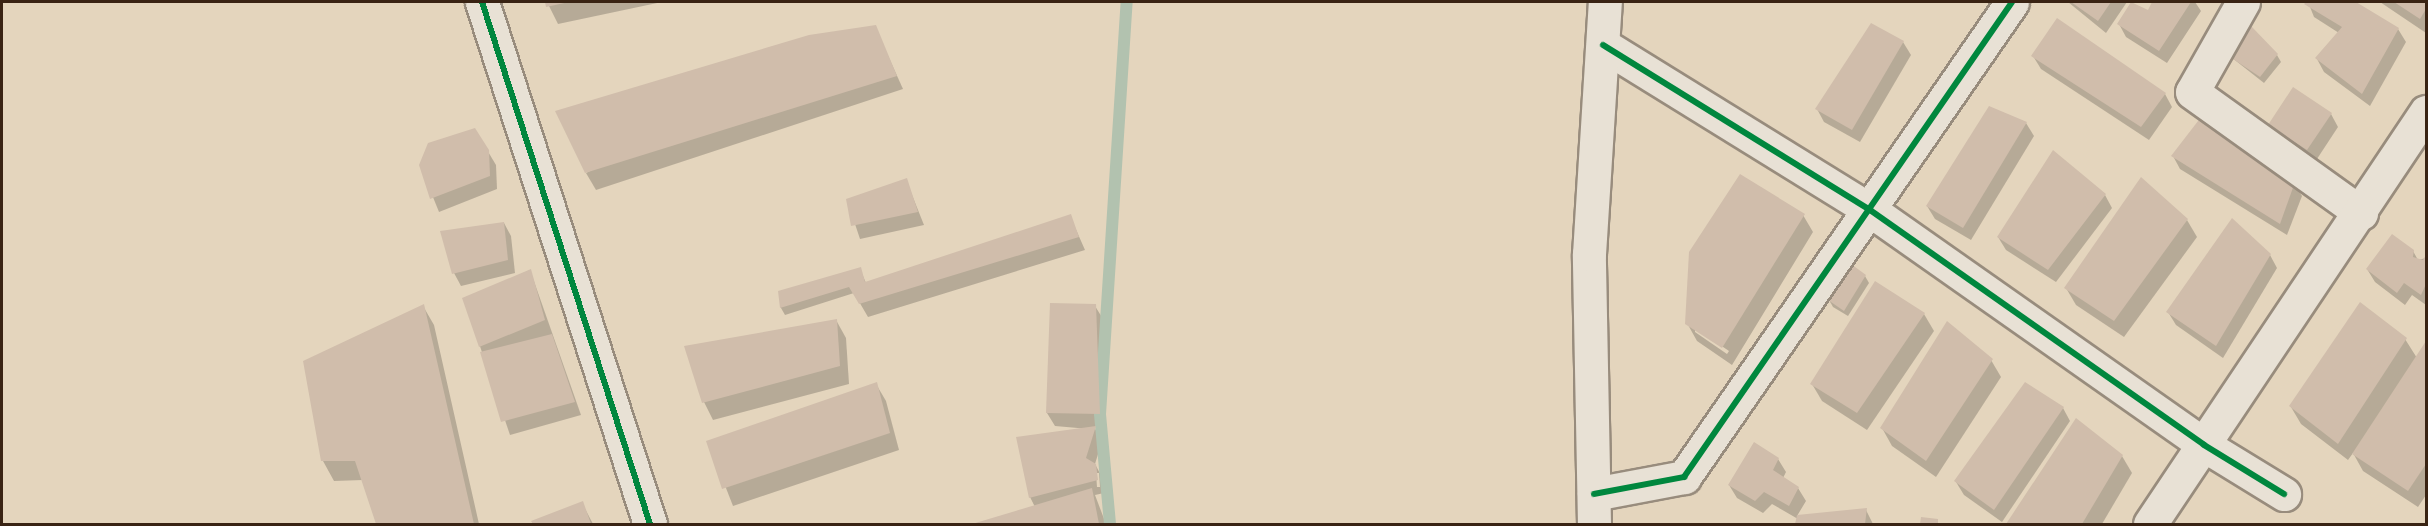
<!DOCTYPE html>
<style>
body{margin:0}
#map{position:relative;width:2428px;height:526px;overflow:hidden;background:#e4d5bd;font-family:"Sorts Mill Goudy",serif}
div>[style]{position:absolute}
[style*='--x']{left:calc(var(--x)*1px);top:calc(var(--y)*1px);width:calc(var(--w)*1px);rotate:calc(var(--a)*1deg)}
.shadow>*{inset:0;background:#0003}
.stream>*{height:12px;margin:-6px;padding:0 6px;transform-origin:6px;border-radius:6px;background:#b2c2af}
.building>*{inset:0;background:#d0bdab}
.roads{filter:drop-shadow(2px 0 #988c7d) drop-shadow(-2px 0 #988c7d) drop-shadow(0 2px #988c7d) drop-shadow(0 -2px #988c7d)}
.minor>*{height:33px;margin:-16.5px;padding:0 16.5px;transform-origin:16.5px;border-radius:16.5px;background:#e8e1d5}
.cycleway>*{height:6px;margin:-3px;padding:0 3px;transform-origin:3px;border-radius:3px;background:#00873e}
span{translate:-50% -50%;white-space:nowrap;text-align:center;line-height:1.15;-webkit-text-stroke:5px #f8e6ca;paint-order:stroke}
.frame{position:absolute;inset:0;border:3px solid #392313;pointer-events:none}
</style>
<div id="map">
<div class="shadow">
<i style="clip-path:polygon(547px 2px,662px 2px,558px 24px)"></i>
<i style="clip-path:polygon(2068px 2px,2127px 2px,2106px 33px)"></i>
<i style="clip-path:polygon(2154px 2px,2195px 2px,2201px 11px,2167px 63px,2126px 37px,2119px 24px,2148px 12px)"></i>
<i style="clip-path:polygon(2308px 2px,2354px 2px,2398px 29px,2406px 42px,2370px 106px,2324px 72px,2317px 59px,2339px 33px,2314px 17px)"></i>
<i style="clip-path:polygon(2380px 2px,2426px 2px,2426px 33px)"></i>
<i style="clip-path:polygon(875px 27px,903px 89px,596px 190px,586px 173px)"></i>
<i style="clip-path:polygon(1903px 42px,1911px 55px,1860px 142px,1824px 122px,1817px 109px)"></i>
<i style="clip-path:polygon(2277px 55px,2281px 62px,2264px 83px,2231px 57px)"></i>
<i style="clip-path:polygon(2033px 56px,2165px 94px,2172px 107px,2149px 140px,2041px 69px)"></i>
<i style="clip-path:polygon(2331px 114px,2338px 127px,2315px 162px,2277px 138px,2270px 125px)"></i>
<i style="clip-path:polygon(2026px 123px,2034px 136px,1971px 240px,1935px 219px,1927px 206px)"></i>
<i style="clip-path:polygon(475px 130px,496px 165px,497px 189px,439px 212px,420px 165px)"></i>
<i style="clip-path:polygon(2173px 156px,2294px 183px,2302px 196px,2287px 235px,2180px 169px)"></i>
<i style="clip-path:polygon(906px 180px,924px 225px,860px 239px,847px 200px)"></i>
<i style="clip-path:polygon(2105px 195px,2112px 208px,2056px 282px,2006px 250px,1998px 237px)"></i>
<i style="clip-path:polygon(evenodd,1803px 215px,1813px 232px,1732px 365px,1697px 341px,1687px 323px,1803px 215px,1695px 328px,1729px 351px,1727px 354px,1695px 332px,1695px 328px)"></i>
<i style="clip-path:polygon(1070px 216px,1085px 250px,868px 317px,854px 293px,785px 315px,781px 308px,779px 292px,860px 269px,866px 283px)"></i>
<i style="clip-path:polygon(2187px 220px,2197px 237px,2124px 337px,2076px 305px,2066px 288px)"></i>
<i style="clip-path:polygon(504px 223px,511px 236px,515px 273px,461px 286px,454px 273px)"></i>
<i style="clip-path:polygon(2413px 251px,2418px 260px,2426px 258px,2426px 305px,2412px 295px,2405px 305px,2375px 282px,2367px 269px)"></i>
<i style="clip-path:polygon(2270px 255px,2277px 268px,2223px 358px,2176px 325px,2168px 312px)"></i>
<i style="clip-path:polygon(530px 270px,581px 415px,510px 435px,464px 299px)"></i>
<i style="clip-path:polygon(1865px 276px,1869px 283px,1848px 316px,1833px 307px,1829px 300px)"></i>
<i style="clip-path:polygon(evenodd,1051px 305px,1095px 306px,1103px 319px,1106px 427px,1094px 427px,1102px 441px,1095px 464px,1103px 479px,1104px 493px,1095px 495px,1106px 524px,975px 524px,1035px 507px,1030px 497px,1089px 429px,1055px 426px,1047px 413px,1051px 305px,1096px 473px,1099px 473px,1100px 487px,1097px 487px,1096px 473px)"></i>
<i style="clip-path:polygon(423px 306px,434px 325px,479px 524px,377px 524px,363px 480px,334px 481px,323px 461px)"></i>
<i style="clip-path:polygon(1924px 314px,1934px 331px,1867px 430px,1822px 401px,1812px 384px)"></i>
<i style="clip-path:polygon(836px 320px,846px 338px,849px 384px,713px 420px,704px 402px)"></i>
<i style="clip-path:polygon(2405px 339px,2417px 358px,2426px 343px,2426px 495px,2418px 507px,2363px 471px,2353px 453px,2348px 460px,2301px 424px,2291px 407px)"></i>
<i style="clip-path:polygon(1991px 360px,2001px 377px,1936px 477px,1892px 446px,1882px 428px)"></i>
<i style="clip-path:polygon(876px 384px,886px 401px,899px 450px,733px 506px,708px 442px)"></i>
<i style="clip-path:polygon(2063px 408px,2070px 421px,2002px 522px,1964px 495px,1956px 482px)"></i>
<i style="clip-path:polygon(2076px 420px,2122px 456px,2132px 473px,2102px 524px,2008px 524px)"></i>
<i style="clip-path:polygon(1778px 459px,1786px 472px,1783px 478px,1798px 488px,1806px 501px,1797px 516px,1866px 510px,1873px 524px,1797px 524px,1798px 519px,1772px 504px,1763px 513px,1737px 498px,1729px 485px)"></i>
<i style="clip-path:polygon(582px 503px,593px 524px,534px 524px,533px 522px)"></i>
</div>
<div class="stream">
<i style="--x:1110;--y:524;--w:110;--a:-95.2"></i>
<i style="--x:1100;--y:414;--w:413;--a:-86.3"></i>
</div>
<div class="building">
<i style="clip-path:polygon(545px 2px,569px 2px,546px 7px)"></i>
<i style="clip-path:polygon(2071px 2px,2111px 2px,2098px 21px)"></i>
<i style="clip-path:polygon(2131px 2px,2148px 10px,2152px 2px,2191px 2px,2159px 51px,2117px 24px)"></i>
<i style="clip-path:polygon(2306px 2px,2356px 2px,2399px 28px,2362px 94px,2315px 58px,2342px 27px,2304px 4px)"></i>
<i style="clip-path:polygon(2394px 2px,2426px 2px,2426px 9px,2420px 19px)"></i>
<i style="clip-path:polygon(2057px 18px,2166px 93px,2141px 127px,2031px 56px)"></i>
<i style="clip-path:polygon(1871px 23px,1904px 41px,1852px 130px,1815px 109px)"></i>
<i style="clip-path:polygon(876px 25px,897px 76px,585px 173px,555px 111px,809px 35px)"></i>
<i style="clip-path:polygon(2251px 26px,2278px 54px,2260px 77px,2230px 57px)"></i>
<i style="clip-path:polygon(2293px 87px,2332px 113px,2307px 150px,2268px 125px)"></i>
<i style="clip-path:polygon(1989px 106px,2027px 122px,1963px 228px,1926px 206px)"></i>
<i style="clip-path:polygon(2205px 112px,2295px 182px,2280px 224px,2171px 156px)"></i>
<i style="clip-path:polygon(475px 128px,489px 150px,490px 176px,430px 199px,419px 165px,428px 143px)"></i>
<i style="clip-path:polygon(2053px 150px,2106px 194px,2048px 270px,1997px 237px)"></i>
<i style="clip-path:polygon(1740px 174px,1805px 214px,1722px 348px,1685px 324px,1689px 252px)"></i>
<i style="clip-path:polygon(2141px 177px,2188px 219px,2114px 321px,2064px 288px)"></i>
<i style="clip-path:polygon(907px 178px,918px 212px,851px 226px,846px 199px)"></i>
<i style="clip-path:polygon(1071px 214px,1079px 237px,859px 304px,849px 287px,780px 308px,778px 291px,861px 267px,865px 282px)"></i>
<i style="clip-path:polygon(2232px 218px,2271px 254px,2216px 346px,2166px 312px)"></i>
<i style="clip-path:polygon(504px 222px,508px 260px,452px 274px,440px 231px)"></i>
<i style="clip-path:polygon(2392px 234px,2414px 250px,2413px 257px,2423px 260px,2426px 255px,2426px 284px,2421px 295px,2404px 283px,2397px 293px,2366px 269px)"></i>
<i style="clip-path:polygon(1851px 264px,1866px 275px,1844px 311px,1828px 300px)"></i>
<i style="clip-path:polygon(531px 269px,545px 320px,479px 347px,462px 298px)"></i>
<i style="clip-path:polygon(1875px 281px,1925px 313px,1857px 413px,1810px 384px)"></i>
<i style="clip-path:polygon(2360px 302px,2407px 338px,2338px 444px,2289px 406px)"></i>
<i style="clip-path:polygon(1050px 303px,1096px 304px,1100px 414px,1046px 413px)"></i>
<i style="clip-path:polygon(424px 304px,474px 524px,376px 524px,355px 461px,321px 461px,303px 361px)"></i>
<i style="clip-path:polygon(837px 319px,840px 366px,702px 403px,684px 346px)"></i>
<i style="clip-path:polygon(1947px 321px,1993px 359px,1926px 461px,1880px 428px)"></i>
<i style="clip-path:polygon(552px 334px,575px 402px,501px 422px,480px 352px)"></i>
<i style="clip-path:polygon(2426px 341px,2426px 464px,2408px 491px,2352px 454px)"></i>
<i style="clip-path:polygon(877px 382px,890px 433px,722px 489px,706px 441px)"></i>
<i style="clip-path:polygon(2025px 382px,2064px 407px,1994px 510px,1954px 481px)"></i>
<i style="clip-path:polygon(2076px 418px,2123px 455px,2082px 524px,2006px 524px)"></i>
<i style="clip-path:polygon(1096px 426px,1086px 458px,1096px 464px,1098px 480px,1029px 498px,1016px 437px)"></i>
<i style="clip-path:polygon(1754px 442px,1779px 458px,1773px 470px,1799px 487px,1789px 506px,1764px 492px,1755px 501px,1728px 485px)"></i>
<i style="clip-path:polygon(1092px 488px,1099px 524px,972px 524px)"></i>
<i style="clip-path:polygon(583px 501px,591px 524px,533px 524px,531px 521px)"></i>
<i style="clip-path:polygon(1867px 508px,1865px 524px,1795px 524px,1797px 515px)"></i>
<i style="clip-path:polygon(1921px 517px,1938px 519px,1938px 524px,1920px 524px)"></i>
</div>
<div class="roads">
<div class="minor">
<i style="--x:482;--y:2;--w:548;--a:72.16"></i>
<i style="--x:2243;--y:2;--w:103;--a:119.5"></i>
<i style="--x:2192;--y:92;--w:208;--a:35.6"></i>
<i style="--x:1603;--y:45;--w:314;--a:31.7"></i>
<i style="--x:1870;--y:210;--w:408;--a:35.1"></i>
<i style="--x:2204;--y:445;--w:94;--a:31.5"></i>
<i style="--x:1594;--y:494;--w:92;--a:-10.7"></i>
<i style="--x:1684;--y:477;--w:577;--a:-55.37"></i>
<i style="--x:1594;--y:524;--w:270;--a:-91.1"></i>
<i style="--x:1589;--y:254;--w:253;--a:-86.4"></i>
<i style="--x:2150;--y:524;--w:496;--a:-56.2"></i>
</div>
</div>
<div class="cycleway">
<i style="--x:482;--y:2;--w:548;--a:72.16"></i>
<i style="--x:1603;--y:45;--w:314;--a:31.7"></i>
<i style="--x:1870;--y:210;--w:408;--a:35.1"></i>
<i style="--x:2204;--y:445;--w:94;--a:31.5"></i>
<i style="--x:1594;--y:494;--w:92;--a:-10.7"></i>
<i style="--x:1684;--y:477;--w:577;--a:-55.37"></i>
</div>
<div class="frame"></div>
</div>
